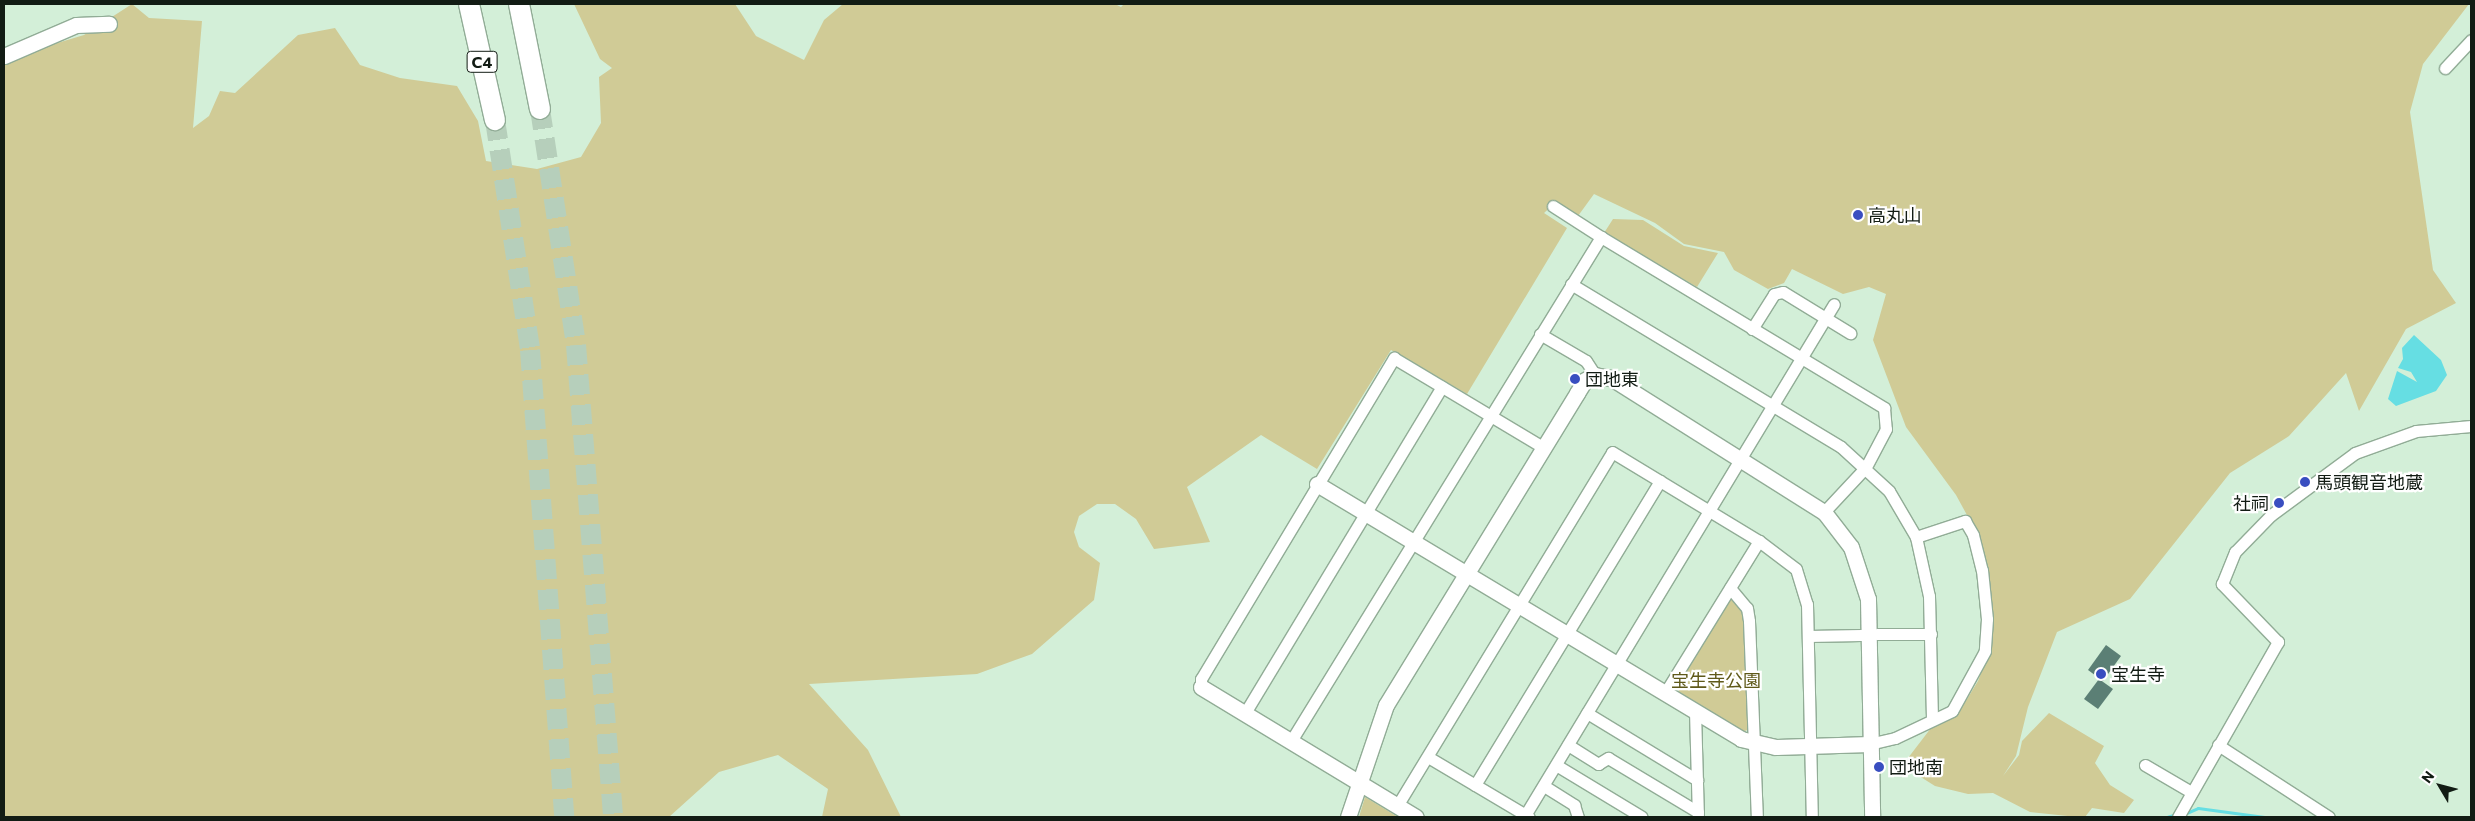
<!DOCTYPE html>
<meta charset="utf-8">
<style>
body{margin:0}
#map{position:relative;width:2475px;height:821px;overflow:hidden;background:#d3efd8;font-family:Commissioner,"Noto Sans JP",sans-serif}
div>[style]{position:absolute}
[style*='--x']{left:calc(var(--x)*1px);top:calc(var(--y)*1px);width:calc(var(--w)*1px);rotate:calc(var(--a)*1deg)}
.green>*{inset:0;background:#d0cb96}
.water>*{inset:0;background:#66dee3}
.stream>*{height:3px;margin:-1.5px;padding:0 1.5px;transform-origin:1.5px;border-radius:1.5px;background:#66dee3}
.building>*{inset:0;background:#5b7f75}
.highway-tunnel>*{height:20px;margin-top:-10px;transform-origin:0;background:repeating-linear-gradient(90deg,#b6cfbb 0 20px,transparent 0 30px)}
.roads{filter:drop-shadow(1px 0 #91ac96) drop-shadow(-1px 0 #91ac96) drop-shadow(0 1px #91ac96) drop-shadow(0 -1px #91ac96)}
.street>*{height:11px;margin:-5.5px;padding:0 5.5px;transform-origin:5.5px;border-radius:5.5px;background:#fff}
.secondary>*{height:15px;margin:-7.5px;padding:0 7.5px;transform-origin:7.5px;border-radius:7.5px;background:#fff}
.highway>*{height:20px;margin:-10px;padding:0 10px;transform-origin:10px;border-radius:10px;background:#fff}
.dots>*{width:14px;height:14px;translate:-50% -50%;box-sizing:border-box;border:2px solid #fff;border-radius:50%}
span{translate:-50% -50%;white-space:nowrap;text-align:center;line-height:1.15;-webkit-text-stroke:4.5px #fff;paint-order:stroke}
.shield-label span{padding:1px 4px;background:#fff;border:1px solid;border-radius:4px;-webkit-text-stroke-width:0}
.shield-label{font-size:16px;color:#121c14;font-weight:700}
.poi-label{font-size:18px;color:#121c14}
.left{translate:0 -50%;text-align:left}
.right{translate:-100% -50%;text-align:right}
.park-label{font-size:18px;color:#5f5919}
.frame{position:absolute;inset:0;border:5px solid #121c14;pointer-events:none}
.north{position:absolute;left:2415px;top:761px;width:50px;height:50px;-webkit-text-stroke:4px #fff;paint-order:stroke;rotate:307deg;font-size:14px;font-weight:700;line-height:20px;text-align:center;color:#121c14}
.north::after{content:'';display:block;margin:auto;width:18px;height:22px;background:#121c14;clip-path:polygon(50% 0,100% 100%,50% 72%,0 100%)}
</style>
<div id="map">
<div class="green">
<i style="clip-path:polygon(132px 4px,149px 18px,202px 21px,193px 128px,209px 116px,220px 91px,235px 93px,298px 35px,335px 28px,360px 65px,400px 78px,457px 86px,478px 121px,486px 161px,537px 169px,581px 157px,601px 123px,599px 77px,612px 68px,600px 59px,574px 4px,735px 4px,756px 36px,804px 60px,824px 20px,843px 4px,1115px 4px,1121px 7px,1124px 4px,2469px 4px,2423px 64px,2410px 112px,2433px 270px,2456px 303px,2406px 329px,2359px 411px,2346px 373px,2289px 436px,2230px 473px,2130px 599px,2057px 632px,2028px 707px,2016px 756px,2003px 776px,2019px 755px,2022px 741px,2049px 713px,2104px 746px,2095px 763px,2110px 785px,2134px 800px,2124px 813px,2092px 808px,2085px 817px,2077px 817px,2030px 812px,1993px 793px,1968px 794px,1935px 786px,1908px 769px,1908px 758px,1931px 728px,1958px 714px,1978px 681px,1990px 649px,1991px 597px,1979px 537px,1956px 495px,1906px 427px,1873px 340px,1886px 294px,1869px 287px,1843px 294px,1792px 269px,1784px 283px,1768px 289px,1734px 270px,1724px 252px,1684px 244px,1655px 223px,1594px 194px,1578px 216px,1556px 202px,1544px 213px,1567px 228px,1467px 394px,1391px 350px,1317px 469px,1261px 435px,1187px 487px,1210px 542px,1154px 549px,1136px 519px,1115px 504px,1097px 504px,1079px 516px,1074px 532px,1079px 547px,1100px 563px,1094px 600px,1032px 654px,977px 674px,809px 684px,868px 750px,901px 817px,822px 817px,828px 789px,778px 755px,719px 772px,669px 817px,4px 817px,4px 64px,24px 53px,84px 35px)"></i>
<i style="clip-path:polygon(1613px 219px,1643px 220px,1684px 246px,1718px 253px,1697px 287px,1604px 233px)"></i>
<i style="clip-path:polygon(1730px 598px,1742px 611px,1745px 623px,1749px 729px,1743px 732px,1680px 695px,1677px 685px)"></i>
<i style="clip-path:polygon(1365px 797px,1398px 817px,1359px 817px)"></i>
</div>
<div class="water">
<i style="clip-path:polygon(2414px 335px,2441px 360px,2447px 375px,2436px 391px,2396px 406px,2388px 399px,2397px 371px,2417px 382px,2411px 372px,2398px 368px,2403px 359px,2402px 348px)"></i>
</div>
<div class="stream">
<i style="--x:2184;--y:814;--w:15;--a:-23"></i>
<i style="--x:2198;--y:808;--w:67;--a:7.8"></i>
<i style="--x:2167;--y:817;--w:9;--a:-18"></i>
</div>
<div class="building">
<i style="clip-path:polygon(2106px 645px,2121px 656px,2103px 681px,2088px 670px)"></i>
<i style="clip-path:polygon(2099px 679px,2113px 689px,2098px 709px,2084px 699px)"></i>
</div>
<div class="highway-tunnel">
<i style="--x:540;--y:109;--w:239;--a:81.3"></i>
<i style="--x:576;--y:345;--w:473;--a:85.5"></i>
<i style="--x:495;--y:120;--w:233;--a:81.3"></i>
<i style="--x:530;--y:350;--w:468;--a:85.8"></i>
</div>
<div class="roads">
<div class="street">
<i style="--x:2445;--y:68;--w:38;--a:-47"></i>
<i style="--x:1553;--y:206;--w:57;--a:32.9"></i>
<i style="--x:1571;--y:284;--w:315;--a:31.1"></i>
<i style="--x:1841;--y:447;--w:65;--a:42.5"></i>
<i style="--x:1889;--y:491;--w:53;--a:59.6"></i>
<i style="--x:1916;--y:537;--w:52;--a:-18.1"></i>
<i style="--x:1965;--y:521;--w:16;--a:60"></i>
<i style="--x:1973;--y:535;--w:36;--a:76"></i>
<i style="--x:1982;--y:570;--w:49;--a:84.2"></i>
<i style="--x:1987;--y:619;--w:32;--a:94"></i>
<i style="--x:1985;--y:651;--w:68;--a:118.8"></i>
<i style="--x:1952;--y:711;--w:63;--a:154.7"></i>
<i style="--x:1895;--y:738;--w:26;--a:167"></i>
<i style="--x:1752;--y:329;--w:41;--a:-57.8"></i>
<i style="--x:1774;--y:294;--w:9;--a:-13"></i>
<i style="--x:1783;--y:292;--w:79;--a:31.5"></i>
<i style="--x:1540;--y:334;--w:53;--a:30.4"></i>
<i style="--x:1586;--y:361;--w:17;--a:57"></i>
<i style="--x:1916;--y:537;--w:60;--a:77.6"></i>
<i style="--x:1929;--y:596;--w:124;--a:88.6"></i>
<i style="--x:1730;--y:588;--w:26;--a:50"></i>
<i style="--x:1747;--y:608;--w:13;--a:81"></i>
<i style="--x:1749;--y:621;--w:196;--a:87.7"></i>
<i style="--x:1877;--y:634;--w:54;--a:0"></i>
<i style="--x:1808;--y:636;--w:53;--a:-1.1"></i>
<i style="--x:1201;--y:687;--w:8;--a:-90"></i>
<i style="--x:1201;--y:679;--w:375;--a:-59"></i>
<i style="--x:1394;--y:358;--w:174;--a:30.9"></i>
<i style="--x:1665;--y:693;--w:179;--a:-58.3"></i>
<i style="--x:1695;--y:711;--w:106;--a:88.4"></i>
<i style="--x:1245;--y:713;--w:381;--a:-58.9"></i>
<i style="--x:1587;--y:713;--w:129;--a:31.3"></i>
<i style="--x:1291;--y:741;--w:592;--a:-58.41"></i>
<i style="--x:1601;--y:237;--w:331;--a:31.1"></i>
<i style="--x:1884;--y:408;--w:21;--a:85"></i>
<i style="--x:1886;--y:429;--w:43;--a:117.8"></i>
<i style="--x:1866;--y:467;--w:62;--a:133"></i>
<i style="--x:1568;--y:745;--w:36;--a:32"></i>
<i style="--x:1598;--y:764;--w:12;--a:-31"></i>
<i style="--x:1608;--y:758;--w:105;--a:31"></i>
<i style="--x:2218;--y:745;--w:132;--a:33"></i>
<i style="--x:1428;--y:757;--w:117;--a:30.7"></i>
<i style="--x:1556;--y:765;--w:100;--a:31.2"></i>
<i style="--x:2145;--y:765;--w:53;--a:30.4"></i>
<i style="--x:1475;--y:785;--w:356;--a:-58.7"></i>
<i style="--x:1544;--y:786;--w:36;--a:32"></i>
<i style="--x:1574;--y:805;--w:13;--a:72"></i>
<i style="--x:1397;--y:806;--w:414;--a:-58.7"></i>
<i style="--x:1612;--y:452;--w:172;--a:31.2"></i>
<i style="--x:1759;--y:541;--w:46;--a:37.1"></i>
<i style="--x:1796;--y:569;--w:37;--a:73"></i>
<i style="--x:1807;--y:604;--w:213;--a:88.7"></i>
<i style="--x:1524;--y:817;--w:599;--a:-58.86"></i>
<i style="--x:2178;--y:817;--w:202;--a:-60.3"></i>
<i style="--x:2278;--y:642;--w:81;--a:-134"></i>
<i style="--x:2222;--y:584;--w:35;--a:-68"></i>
<i style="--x:2235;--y:552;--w:52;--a:-45.8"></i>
<i style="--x:2271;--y:515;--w:104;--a:-36.4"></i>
<i style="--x:2355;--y:453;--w:65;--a:-19.8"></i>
<i style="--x:2416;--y:431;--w:55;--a:-5.2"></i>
</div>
<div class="secondary">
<i style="--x:4;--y:56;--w:78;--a:-23.3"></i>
<i style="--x:76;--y:25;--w:33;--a:-2"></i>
<i style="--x:1317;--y:484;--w:495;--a:31"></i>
<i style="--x:1741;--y:739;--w:36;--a:13"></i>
<i style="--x:1776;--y:747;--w:94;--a:-1.8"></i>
<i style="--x:1201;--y:687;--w:251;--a:31.2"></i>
<i style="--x:1348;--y:817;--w:118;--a:-71.3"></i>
<i style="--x:1386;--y:705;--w:366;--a:-58.5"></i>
<i style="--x:1577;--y:393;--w:15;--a:-58"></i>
<i style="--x:1585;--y:380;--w:11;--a:-27"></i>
<i style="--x:1595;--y:375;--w:16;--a:11"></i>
<i style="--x:1611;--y:378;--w:252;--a:32.2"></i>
<i style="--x:1824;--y:512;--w:44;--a:52.4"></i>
<i style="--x:1851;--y:547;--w:55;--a:71.9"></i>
<i style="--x:1868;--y:599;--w:218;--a:88.9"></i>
</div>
<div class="highway">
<i style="--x:469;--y:4;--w:119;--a:77.4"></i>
<i style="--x:519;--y:4;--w:107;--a:78.7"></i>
</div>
</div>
<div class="dots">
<i style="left:1858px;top:215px;background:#394ec0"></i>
<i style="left:1575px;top:379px;background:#394ec0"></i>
<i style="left:2305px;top:482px;background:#394ec0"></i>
<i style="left:2279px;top:503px;background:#394ec0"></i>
<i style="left:2101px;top:674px;background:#394ec0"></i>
<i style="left:1879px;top:767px;background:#394ec0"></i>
</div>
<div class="shield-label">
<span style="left:482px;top:62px">C4</span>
</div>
<div class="poi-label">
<span class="left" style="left:1868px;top:215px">高丸山</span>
<span class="left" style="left:1585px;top:379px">団地東</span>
<span class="left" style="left:2315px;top:482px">馬頭観音地蔵</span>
<span class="right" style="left:2269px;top:503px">社祠</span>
<span class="left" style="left:2111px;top:674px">宝生寺</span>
<span class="left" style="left:1889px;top:767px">団地南</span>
</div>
<div class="park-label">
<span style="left:1716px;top:680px">宝生寺公園</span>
</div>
<div class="frame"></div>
<div class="north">N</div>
</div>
